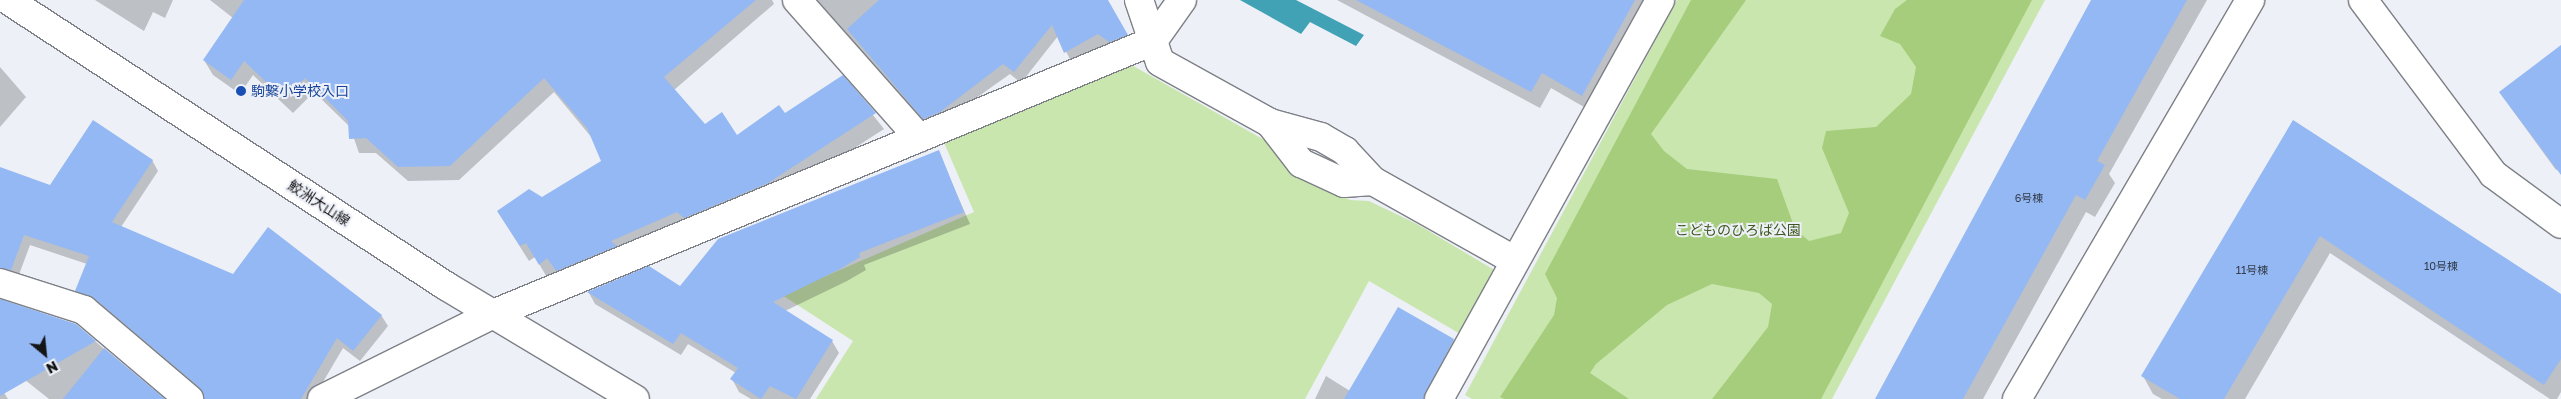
<!DOCTYPE html>
<meta charset="utf-8">
<style>
body{margin:0}
#map{position:relative;width:2561px;height:399px;overflow:hidden;background:#edf0f7;font-family:"Golos Text","Noto Sans JP",sans-serif}
div>[style]{position:absolute}
[style*='--x']{left:calc(var(--x)*1px);top:calc(var(--y)*1px);width:calc(var(--w)*1px);rotate:calc(var(--a)*1deg)}
.green>*{inset:0;background:#cae6af}
.forest>*{inset:0;background:#a5cd7b}
.water>*{inset:0;background:#41a2b6}
.shadow>*{inset:0;background:#0003}
.building>*{inset:0;background:#94b8f3}
.roads{filter:drop-shadow(1px 0 #7d8086) drop-shadow(-1px 0 #7d8086) drop-shadow(0 1px #7d8086) drop-shadow(0 -1px #7d8086)}
.minor>*{height:28px;margin:-14px;padding:0 14px;transform-origin:14px;border-radius:14px;background:#fff}
.major>*{height:28px;margin:-14px;padding:0 14px;transform-origin:14px;border-radius:14px;background:#fff}
.dots>*{width:14px;height:14px;translate:-50% -50%;box-sizing:border-box;border:2px solid #edf0f7;border-radius:50%}
span{translate:-50% -50%;white-space:nowrap;text-align:center;line-height:1.15;-webkit-text-stroke:4px #edf0f7;paint-order:stroke}
.number-label{font-size:11px;color:#343e4e}
.number-label span{-webkit-text-stroke-width:0}
.transit-label{font-size:14px;color:#164399}
.left{translate:0 -50%;text-align:left}
.street-label{font-size:14px;color:#141517}
.park-label{font-size:14px;color:#3f5820}
.north{position:absolute;left:20px;top:329px;width:50px;height:50px;-webkit-text-stroke:4px #edf0f7;paint-order:stroke;rotate:152deg;font-size:14px;font-weight:700;line-height:20px;text-align:center;color:#141517}
.north::after{content:'';display:block;margin:auto;width:18px;height:22px;background:#141517;clip-path:polygon(50% 0,100% 100%,50% 72%,0 100%)}
</style>
<div id="map">
<div class="green">
<i style="clip-path:polygon(1677px 0,2045px 0,1832px 399px,1472px 399px,1465px 395px)"></i>
<i style="clip-path:polygon(1128px 63px,1275px 146px,1293px 170px,1350px 200px,1369px 201px,1417px 224px,1496px 271px,1462px 335px,1369px 281px,1305px 399px,816px 399px,853px 341px,782px 295px,974px 212px,942px 138px)"></i>
</div>
<div class="forest">
<i style="clip-path:polygon(1691px 0,1746px 0,1651px 134px,1664px 151px,1687px 169px,1777px 179px,1795px 229px,1809px 241px,1841px 233px,1849px 213px,1822px 148px,1826px 131px,1876px 127px,1911px 94px,1916px 67px,1900px 44px,1880px 36px,1895px 9px,1907px 0,2032px 0,1821px 399px,1712px 399px,1768px 327px,1772px 304px,1759px 293px,1712px 284px,1667px 305px,1596px 364px,1590px 373px,1629px 399px,1504px 399px,1500px 397px,1554px 315px,1557px 298px,1545px 274px)"></i>
</div>
<div class="water">
<i style="clip-path:polygon(1240px 0,1296px 0,1364px 35px,1356px 46px,1310px 22px,1301px 34px)"></i>
</div>
<div class="shadow">
<i style="clip-path:polygon(95px 0,173px 0,165px 18px,153px 12px,144px 31px)"></i>
<i style="clip-path:polygon(210px 0,772px 0,774px 4px,674px 90px,705px 126px,737px 137px,785px 114px,843px 77px,884px 129px,777px 198px,566px 285px,556px 272px,548px 279px,535px 257px,529px 261px,498px 212px,542px 199px,602px 162px,592px 138px,554px 92px,459px 180px,408px 181px,376px 153px,359px 153px,350px 127px,314px 92px,293px 113px,253px 75px,240px 94px,213px 75px,204px 60px,233px 18px)"></i>
<i style="clip-path:polygon(816px 0,1107px 0,1133px 46px,1116px 53px,1106px 45px,1072px 63px,1058px 36px,1021px 83px,1010px 74px,931px 130px)"></i>
<i style="clip-path:polygon(1337px 0,1653px 0,1591px 111px,1551px 88px,1540px 108px)"></i>
<i style="clip-path:polygon(2095px 0,2207px 0,2109px 174px,2115px 183px,2095px 217px,2086px 212px,1983px 399px,1876px 399px)"></i>
<i style="clip-path:polygon(2561px 47px,2561px 166px,2556px 170px,2500px 93px)"></i>
<i style="clip-path:polygon(0 67px,26px 97px,0 127px)"></i>
<i style="clip-path:polygon(2294px 121px,2561px 295px,2561px 392px,2557px 399px,2550px 399px,2330px 253px,2245px 399px,2162px 399px,2153px 394px,2143px 376px)"></i>
<i style="clip-path:polygon(938px 151px,970px 224px,864px 265px,866px 270px,847px 281px,785px 311px,832px 341px,839px 353px,810px 399px,751px 399px,739px 392px,732px 379px,736px 373px,688px 344px,681px 355px,595px 304px,589px 293px,680px 287px)"></i>
<i style="clip-path:polygon(152px 160px,158px 171px,121px 227px,234px 275px,381px 315px,388px 326px,360px 361px,343px 348px,313px 399px,205px 399px,102px 309px,83px 301px,76px 291px,87px 264px,30px 245px,17px 280px,0 281px,0 191px,51px 187px)"></i>
<i style="clip-path:polygon(0 299px,76px 325px,163px 399px,49px 399px,0 360px)"></i>
<i style="clip-path:polygon(1454px 340px,1461px 352px,1437px 399px,1315px 399px,1326px 376px,1350px 391px)"></i>
<i style="clip-path:polygon(0 386px,8px 399px,0 399px)"></i>
</div>
<div class="building">
<i style="clip-path:polygon(244px 0,756px 0,664px 77px,705px 124px,722px 112px,737px 135px,779px 105px,785px 113px,843px 75px,876px 113px,768px 183px,684px 218px,677px 212px,611px 241px,617px 246px,556px 271px,547px 258px,539px 265px,526px 243px,520px 246px,497px 211px,529px 189px,542px 197px,601px 161px,587px 128px,544px 78px,450px 166px,398px 167px,366px 138px,349px 139px,348px 121px,305px 78px,284px 99px,244px 61px,231px 80px,203px 60px)"></i>
<i style="clip-path:polygon(879px 0,1108px 0,1128px 35px,1109px 42px,1098px 34px,1064px 53px,1052px 25px,1014px 72px,1003px 64px,940px 112px,923px 119px,847px 29px)"></i>
<i style="clip-path:polygon(1356px 0,1635px 0,1582px 96px,1542px 73px,1531px 92px)"></i>
<i style="clip-path:polygon(2091px 0,2187px 0,2097px 161px,2105px 165px,2085px 200px,2076px 195px,1963px 399px,1875px 399px)"></i>
<i style="clip-path:polygon(2561px 45px,2561px 175px,2499px 92px)"></i>
<i style="clip-path:polygon(93px 120px,153px 160px,112px 222px,233px 274px,268px 227px,382px 315px,353px 351px,337px 338px,301px 399px,204px 399px,199px 387px,94px 298px,75px 291px,89px 256px,24px 235px,11px 270px,0 268px,0 167px,50px 185px)"></i>
<i style="clip-path:polygon(2293px 120px,2561px 294px,2561px 359px,2544px 385px,2320px 236px,2224px 399px,2180px 399px,2141px 376px)"></i>
<i style="clip-path:polygon(939px 150px,964px 212px,859px 253px,860px 257px,840px 269px,773px 302px,833px 340px,796px 399px,770px 386px,761px 399px,730px 379px,738px 368px,681px 333px,673px 344px,587px 292px,649px 266px,680px 286px,718px 239px)"></i>
<i style="clip-path:polygon(0 299px,76px 324px,96px 341px,0 396px)"></i>
<i style="clip-path:polygon(1398px 307px,1454px 339px,1423px 399px,1344px 399px)"></i>
<i style="clip-path:polygon(104px 348px,165px 399px,63px 399px)"></i>
</div>
<div class="roads">
<div class="minor">
<i style="--x:797;--y:0;--w:184;--a:48.5"></i>
<i style="--x:1139;--y:0;--w:65;--a:71.3"></i>
<i style="--x:1160;--y:62;--w:126;--a:29"></i>
<i style="--x:1270;--y:123;--w:53;--a:15.4"></i>
<i style="--x:1321;--y:137;--w:28;--a:30"></i>
<i style="--x:1345;--y:151;--w:41;--a:47"></i>
<i style="--x:1373;--y:181;--w:162;--a:29.3"></i>
<i style="--x:2363;--y:0;--w:217;--a:53.2"></i>
<i style="--x:2493;--y:174;--w:84;--a:36.3"></i>
<i style="--x:1270;--y:123;--w:51;--a:52.2"></i>
<i style="--x:1301;--y:163;--w:47;--a:24.9"></i>
<i style="--x:1344;--y:183;--w:29;--a:-4"></i>
<i style="--x:0;--y:283;--w:88;--a:17.8"></i>
<i style="--x:84;--y:310;--w:138;--a:40.3"></i>
<i style="--x:322;--y:399;--w:191;--a:-26.4"></i>
<i style="--x:493;--y:314;--w:714;--a:-22.47"></i>
<i style="--x:1153;--y:41;--w:50;--a:-54.7"></i>
<i style="--x:1439;--y:399;--w:456;--a:-61"></i>
<i style="--x:2017;--y:399;--w:462;--a:-59.7"></i>
</div>
<div class="major">
<i style="--x:8;--y:0;--w:523;--a:33.14"></i>
<i style="--x:446;--y:286;--w:220;--a:30.9"></i>
</div>
</div>
<div class="dots">
<i style="left:241px;top:91px;background:#1a4fb4"></i>
</div>
<div class="number-label">
<span style="left:2029px;top:198px">6号棟</span>
<span style="left:2441px;top:266px">10号棟</span>
<span style="left:2252px;top:270px">11号棟</span>
</div>
<div class="transit-label">
<span class="left" style="left:251px;top:91px">駒繋小学校入口</span>
</div>
<div class="street-label">
<span style="left:319px;top:203px;rotate:33deg">鮫洲大山線</span>
</div>
<div class="park-label">
<span style="left:1738px;top:230px">こどものひろば公園</span>
</div>
<div class="north">N</div>
</div>
